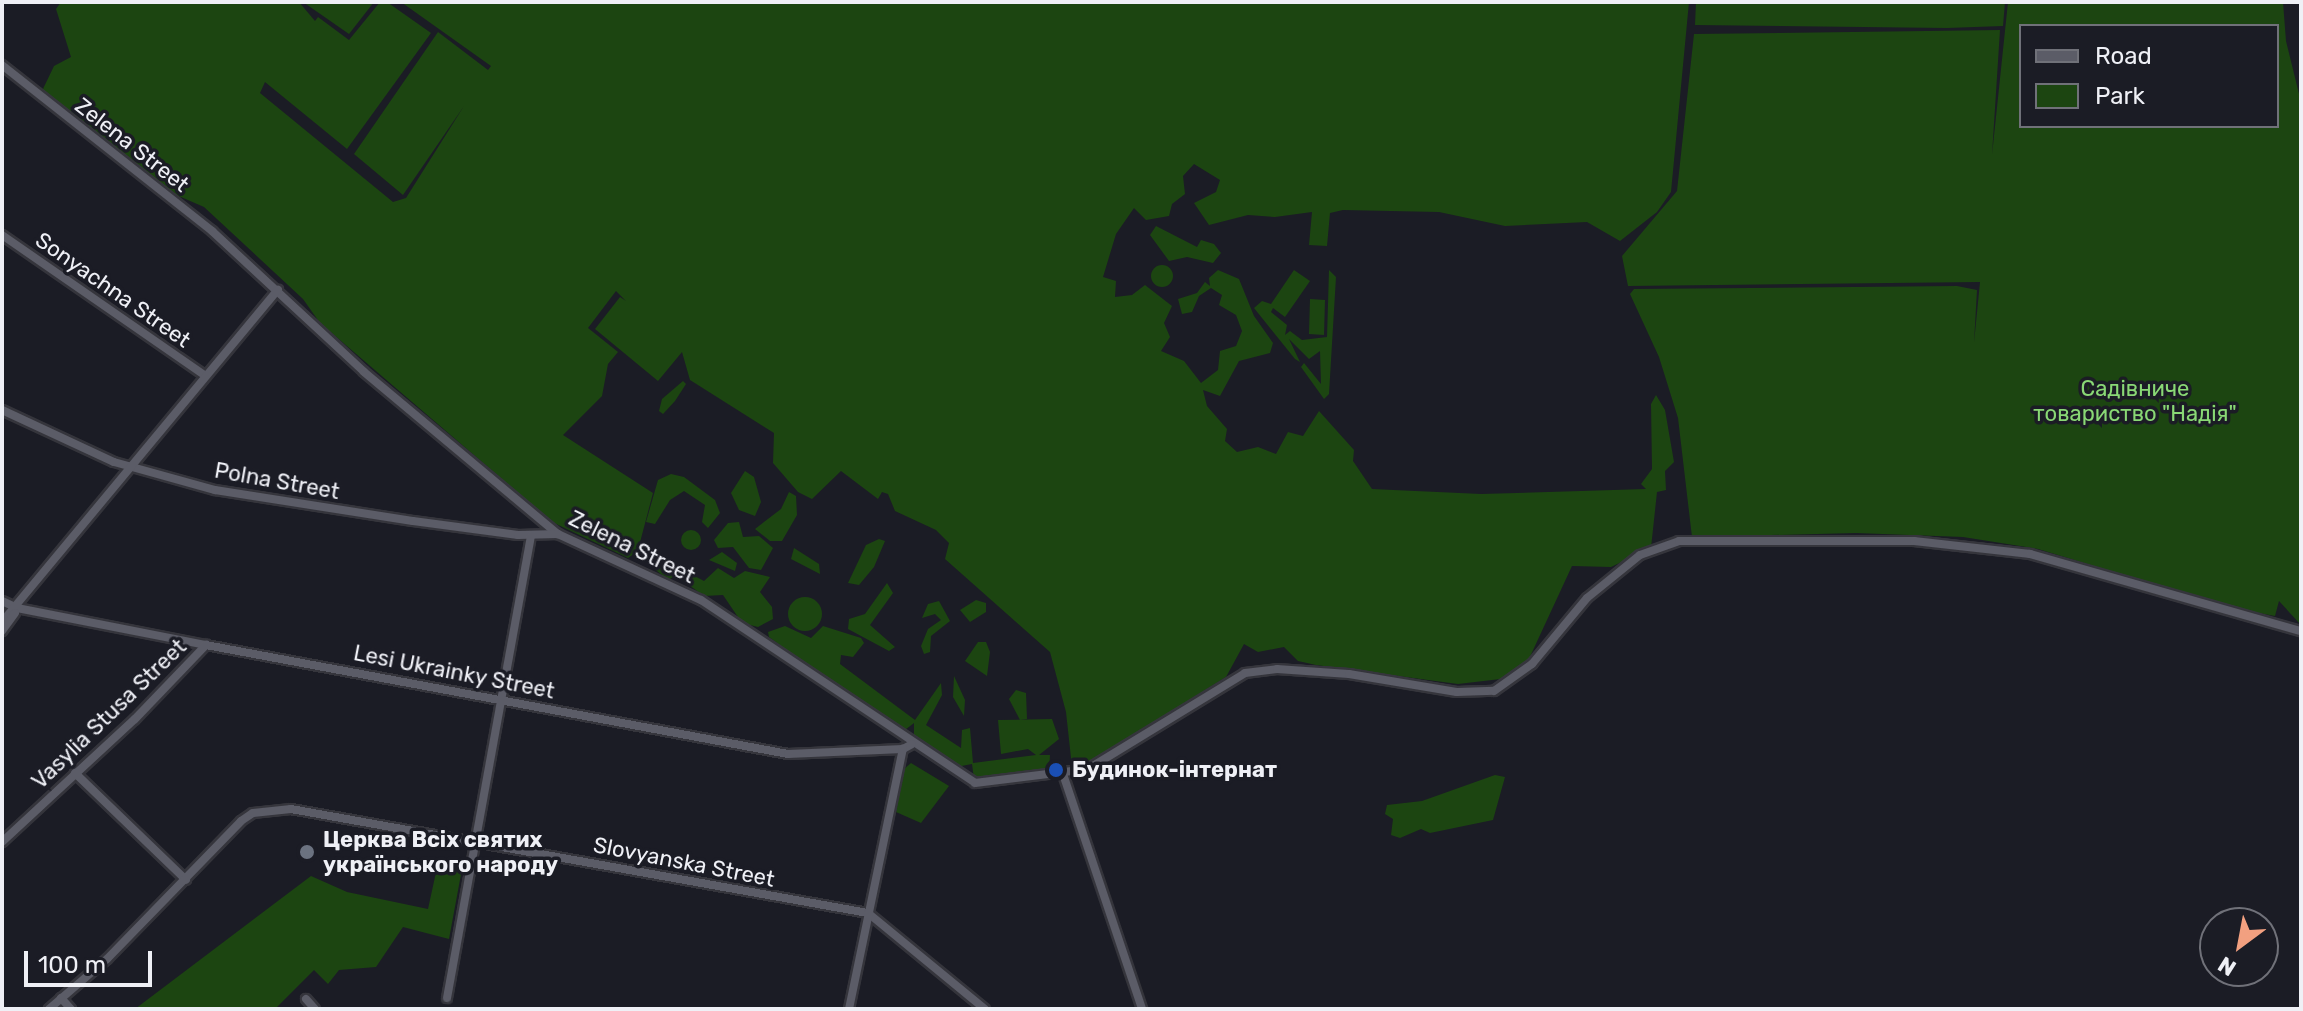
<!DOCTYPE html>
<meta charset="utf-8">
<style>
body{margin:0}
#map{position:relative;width:2303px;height:1011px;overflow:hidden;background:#1b1c25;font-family:Rubik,sans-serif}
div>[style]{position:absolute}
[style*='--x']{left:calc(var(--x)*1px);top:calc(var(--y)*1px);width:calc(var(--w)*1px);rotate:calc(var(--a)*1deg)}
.green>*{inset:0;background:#1c4511}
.round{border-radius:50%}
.roads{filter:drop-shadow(2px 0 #35353c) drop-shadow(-2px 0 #35353c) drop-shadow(0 2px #35353c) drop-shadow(0 -2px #35353c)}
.street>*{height:8px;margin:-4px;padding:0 4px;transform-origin:4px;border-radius:4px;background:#5b5c67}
.dots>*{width:22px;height:22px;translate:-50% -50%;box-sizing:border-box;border:4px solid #1b1c25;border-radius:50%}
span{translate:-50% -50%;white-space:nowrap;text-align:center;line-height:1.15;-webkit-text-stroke:7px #1b1c25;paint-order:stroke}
.street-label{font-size:22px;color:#eff0f6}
.park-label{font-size:22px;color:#89d875}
.poi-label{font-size:22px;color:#eff0f6;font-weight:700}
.left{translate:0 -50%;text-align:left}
.frame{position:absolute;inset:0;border:4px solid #eff0f6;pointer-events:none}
.legend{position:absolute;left:2019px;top:24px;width:260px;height:104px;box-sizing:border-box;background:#1b1c25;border:2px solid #707179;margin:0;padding:10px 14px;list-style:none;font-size:24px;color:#eff0f6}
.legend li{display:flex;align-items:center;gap:16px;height:40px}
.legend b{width:40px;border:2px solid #707179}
.north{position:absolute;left:2199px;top:907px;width:80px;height:80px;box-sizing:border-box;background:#1b1c25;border:2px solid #707179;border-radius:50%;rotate:212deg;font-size:22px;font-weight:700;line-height:32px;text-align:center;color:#eff0f6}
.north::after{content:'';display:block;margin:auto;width:28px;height:36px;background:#f2a080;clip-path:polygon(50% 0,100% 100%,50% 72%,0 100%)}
.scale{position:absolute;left:24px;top:951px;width:128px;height:36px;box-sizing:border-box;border:4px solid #eff0f6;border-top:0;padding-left:10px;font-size:24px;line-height:28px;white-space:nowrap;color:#eff0f6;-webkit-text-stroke:6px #1b1c25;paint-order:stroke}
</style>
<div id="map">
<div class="green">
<i style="clip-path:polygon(61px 2px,299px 2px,315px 21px,318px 17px,349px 40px,380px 2px,387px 2px,431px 33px,347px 149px,265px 82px,260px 93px,393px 202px,406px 198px,464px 106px,403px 195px,354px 154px,438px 32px,488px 70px,491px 66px,401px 2px,1689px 2px,1671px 192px,1657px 212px,1620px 241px,1587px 222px,1505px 226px,1439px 212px,1343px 210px,1330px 213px,1327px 246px,1309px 245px,1312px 212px,1275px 217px,1248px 215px,1209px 225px,1194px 203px,1216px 192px,1220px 180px,1194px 164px,1183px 176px,1185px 194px,1172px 204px,1169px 216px,1146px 220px,1134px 208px,1116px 234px,1103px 277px,1116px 281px,1115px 297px,1132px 295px,1145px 285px,1172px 306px,1164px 323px,1170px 337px,1161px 351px,1184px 361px,1201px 383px,1218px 370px,1220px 351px,1236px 346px,1242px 331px,1236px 315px,1219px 305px,1222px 295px,1211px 288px,1199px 296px,1192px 312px,1182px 314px,1178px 299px,1197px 293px,1205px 282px,1210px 286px,1209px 278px,1218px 270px,1239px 279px,1254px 316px,1273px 343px,1270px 353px,1239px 361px,1220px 396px,1203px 390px,1207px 406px,1227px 429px,1225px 441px,1237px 452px,1258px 447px,1276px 454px,1288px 432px,1303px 436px,1319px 411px,1354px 450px,1353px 461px,1372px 489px,1481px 494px,1646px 489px,1641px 484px,1652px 469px,1651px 404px,1656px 395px,1665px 410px,1674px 462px,1665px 471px,1666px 490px,1657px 492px,1651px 548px,1611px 567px,1572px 566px,1528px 661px,1509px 678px,1458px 684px,1316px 665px,1298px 661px,1284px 647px,1258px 652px,1244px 644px,1226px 677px,1087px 764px,1072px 767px,1066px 712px,1050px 652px,945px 559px,949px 543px,936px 530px,895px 511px,888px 494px,882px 492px,878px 499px,841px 471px,812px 499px,798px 492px,773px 463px,774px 433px,690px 380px,682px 352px,658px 381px,595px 329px,620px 297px,626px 301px,616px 291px,588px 328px,618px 352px,608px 364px,602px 396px,563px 435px,653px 493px,638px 550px,670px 561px,678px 574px,668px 580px,635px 553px,628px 558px,552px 522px,320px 323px,303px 299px,204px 207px,174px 194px,42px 91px,54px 66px,71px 57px,56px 9px)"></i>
<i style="clip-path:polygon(303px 2px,374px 2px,349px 34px)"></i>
<i style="clip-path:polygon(1696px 2px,2005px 2px,2003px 26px,1947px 28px,1695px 25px)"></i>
<i style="clip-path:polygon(evenodd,2008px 2px,2283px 2px,2286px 41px,2301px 102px,2301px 625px,2279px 601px,2275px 616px,2237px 609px,2038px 549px,1963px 537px,1856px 533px,1692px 537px,1678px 418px,1659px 357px,1630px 294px,1634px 289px,1957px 286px,1977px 290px,1974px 343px,1980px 282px,1628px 286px,1622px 256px,1677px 191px,1694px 34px,2000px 30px,1992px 155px,2008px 2px,2021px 26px,2277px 26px,2277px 126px,2021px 126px,2021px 26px)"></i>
<i style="clip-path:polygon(1156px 226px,1197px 247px,1201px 240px,1214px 244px,1221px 253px,1213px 263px,1187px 257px,1169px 261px,1150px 235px)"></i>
<i class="round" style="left:1151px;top:265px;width:22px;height:22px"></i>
<i style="clip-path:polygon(1294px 270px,1310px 281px,1285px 317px,1273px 308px,1271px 312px,1287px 325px,1285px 335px,1290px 331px,1302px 340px,1327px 337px,1329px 270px,1336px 277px,1329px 394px,1324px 399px,1301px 367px,1304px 363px,1321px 384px,1320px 351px,1309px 359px,1289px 339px,1300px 362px,1295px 359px,1254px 308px,1262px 301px,1271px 304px)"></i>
<i style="clip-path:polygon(1310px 299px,1325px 300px,1324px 335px,1309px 334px)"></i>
<i style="clip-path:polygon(683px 381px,686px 384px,675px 401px,663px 414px,659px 411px,662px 399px)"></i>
<i style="clip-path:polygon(745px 471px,754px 477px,761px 502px,755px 516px,739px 510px,731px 493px)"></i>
<i style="clip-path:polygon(671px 474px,684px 477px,715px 500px,720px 513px,708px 528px,702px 522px,705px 505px,684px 491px,670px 500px,655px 524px,646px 522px,658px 480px)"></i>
<i style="clip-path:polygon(789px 492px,796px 496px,797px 515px,782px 541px,770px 541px,755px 529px,781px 509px)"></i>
<i style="clip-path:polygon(739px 522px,743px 537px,759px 536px,773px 548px,761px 570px,749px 568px,733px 547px,718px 548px,714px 540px,728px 523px)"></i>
<i class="round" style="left:681px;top:530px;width:20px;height:20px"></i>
<i style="clip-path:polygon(879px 539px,885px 541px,874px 567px,859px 585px,848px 583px,866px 545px)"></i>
<i style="clip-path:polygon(794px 548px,819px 564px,820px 574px,791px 559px)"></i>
<i style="clip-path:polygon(722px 552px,737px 563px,735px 571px,709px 560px)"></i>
<i style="clip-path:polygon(718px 568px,734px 578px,745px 571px,770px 577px,760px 592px,772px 607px,773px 619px,758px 627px,742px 623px,723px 595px,704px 596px,682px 580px,689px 573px,704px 581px)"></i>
<i style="clip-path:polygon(887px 583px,893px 593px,870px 625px,895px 647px,889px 651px,848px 629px,849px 619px,865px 614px)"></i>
<i class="round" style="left:788px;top:597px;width:34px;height:34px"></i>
<i style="clip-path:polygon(976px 600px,986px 603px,986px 612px,970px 622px,960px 610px)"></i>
<i style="clip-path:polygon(939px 601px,950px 621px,931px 636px,930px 652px,924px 654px,921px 646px,928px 629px,941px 620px,935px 614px,922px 618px,928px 604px)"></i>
<i style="clip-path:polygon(785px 626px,811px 638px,823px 626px,861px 638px,864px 643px,853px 657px,841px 655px,840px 664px,915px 720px,941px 683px,942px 695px,926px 725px,961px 748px,962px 730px,970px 728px,973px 763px,1036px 755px,1028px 749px,1001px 754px,998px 720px,1052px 719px,1059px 739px,1039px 755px,1050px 755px,1049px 772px,974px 779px,972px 764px,956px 767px,933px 751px,914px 735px,914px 723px,901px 733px,886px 724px,769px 637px,768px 632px)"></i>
<i style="clip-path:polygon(978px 642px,986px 642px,990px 652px,987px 676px,965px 661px)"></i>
<i style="clip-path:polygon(954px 676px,965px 700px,964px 716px,953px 697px)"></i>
<i style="clip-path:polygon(1016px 690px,1026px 693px,1027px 719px,1020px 720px,1009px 699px)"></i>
<i style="clip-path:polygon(911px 763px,949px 786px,921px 823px,896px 812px,904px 769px)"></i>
<i style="clip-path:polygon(1495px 775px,1505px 777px,1493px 820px,1430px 833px,1421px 829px,1400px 838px,1391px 835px,1393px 819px,1385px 814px,1387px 805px,1422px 801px)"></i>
<i style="clip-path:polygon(438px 863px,462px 869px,449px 939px,403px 927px,376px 967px,339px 970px,328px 984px,314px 970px,275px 1009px,135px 1009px,311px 876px,347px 892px,428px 909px)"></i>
</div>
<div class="roads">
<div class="street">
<i style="--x:2;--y:65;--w:268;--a:38.3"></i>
<i style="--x:212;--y:231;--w:207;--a:42.8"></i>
<i style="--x:364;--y:372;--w:253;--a:39.9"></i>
<i style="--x:558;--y:534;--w:157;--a:24.8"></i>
<i style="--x:701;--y:600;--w:329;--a:33.7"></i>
<i style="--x:975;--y:783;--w:114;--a:-7.1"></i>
<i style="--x:1088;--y:769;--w:184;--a:-31.4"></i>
<i style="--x:1245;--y:673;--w:32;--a:-7"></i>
<i style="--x:1277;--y:669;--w:72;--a:4"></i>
<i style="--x:1349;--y:674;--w:109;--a:9.5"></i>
<i style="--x:1457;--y:692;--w:37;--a:-2"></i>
<i style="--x:1494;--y:691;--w:47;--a:-35.4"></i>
<i style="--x:1532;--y:664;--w:86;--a:-50.2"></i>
<i style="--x:1587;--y:598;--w:68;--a:-39.1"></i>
<i style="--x:1640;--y:555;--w:41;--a:-19.7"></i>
<i style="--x:1679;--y:541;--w:235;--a:0"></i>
<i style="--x:1914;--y:541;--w:117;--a:6.4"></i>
<i style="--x:2030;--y:554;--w:282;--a:15.9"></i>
<i style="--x:2;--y:235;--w:246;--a:34.7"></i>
<i style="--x:2;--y:410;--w:123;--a:24.9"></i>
<i style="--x:114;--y:462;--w:105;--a:15.5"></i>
<i style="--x:215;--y:490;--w:200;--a:8.9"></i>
<i style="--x:413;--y:521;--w:106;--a:7.6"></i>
<i style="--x:518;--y:535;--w:40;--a:-1.4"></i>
<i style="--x:2;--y:601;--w:17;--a:25"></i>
<i style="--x:17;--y:608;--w:193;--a:11.1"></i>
<i style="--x:206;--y:645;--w:592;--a:10.61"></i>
<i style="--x:788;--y:754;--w:115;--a:-2.5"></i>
<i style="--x:903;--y:749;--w:10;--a:-29"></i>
<i style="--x:2;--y:622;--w:432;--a:-50.3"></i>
<i style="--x:2;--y:631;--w:22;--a:-54"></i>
<i style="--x:75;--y:773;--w:154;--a:43.9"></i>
<i style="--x:1063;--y:774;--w:248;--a:71.4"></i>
<i style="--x:2;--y:842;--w:181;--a:-42.8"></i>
<i style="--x:135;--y:719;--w:103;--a:-46.2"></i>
<i style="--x:61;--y:998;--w:15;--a:48"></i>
<i style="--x:447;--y:998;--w:470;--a:-79.7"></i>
<i style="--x:306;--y:999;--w:13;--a:48"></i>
<i style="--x:49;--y:1009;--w:77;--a:-40.8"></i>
<i style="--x:107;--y:959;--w:192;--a:-45.8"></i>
<i style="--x:241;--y:821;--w:14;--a:-34"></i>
<i style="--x:253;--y:813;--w:38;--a:-6"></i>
<i style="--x:291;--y:809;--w:586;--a:10.22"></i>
<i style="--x:868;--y:913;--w:151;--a:39.4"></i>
<i style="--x:849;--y:1009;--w:266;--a:-78.3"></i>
</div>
</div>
<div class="dots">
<i style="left:1056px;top:770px;background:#1a4fb4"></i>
<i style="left:307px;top:852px;background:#6b7280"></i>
</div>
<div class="street-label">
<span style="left:132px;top:145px;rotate:38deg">Zelena Street</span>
<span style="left:113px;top:290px;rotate:35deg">Sonyachna Street</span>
<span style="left:277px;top:481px;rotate:10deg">Polna Street</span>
<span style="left:632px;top:547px;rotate:26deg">Zelena Street</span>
<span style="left:454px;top:672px;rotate:11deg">Lesi Ukrainky Street</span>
<span style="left:109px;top:714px;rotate:-44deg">Vasylia Stusa Street</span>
<span style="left:684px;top:862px;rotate:11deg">Slovyanska Street</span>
</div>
<div class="park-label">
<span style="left:2135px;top:401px">Садівниче<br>товариство "Надія"</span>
</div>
<div class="poi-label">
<span class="left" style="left:1072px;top:770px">Будинок-інтернат</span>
<span class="left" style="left:323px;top:852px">Церква Всіх святих<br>українського народу</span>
</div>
<div class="frame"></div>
<ul class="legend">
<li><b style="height:10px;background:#5b5c67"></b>Road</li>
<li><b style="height:22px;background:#1c4511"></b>Park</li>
</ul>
<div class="north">N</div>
<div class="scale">100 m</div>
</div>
